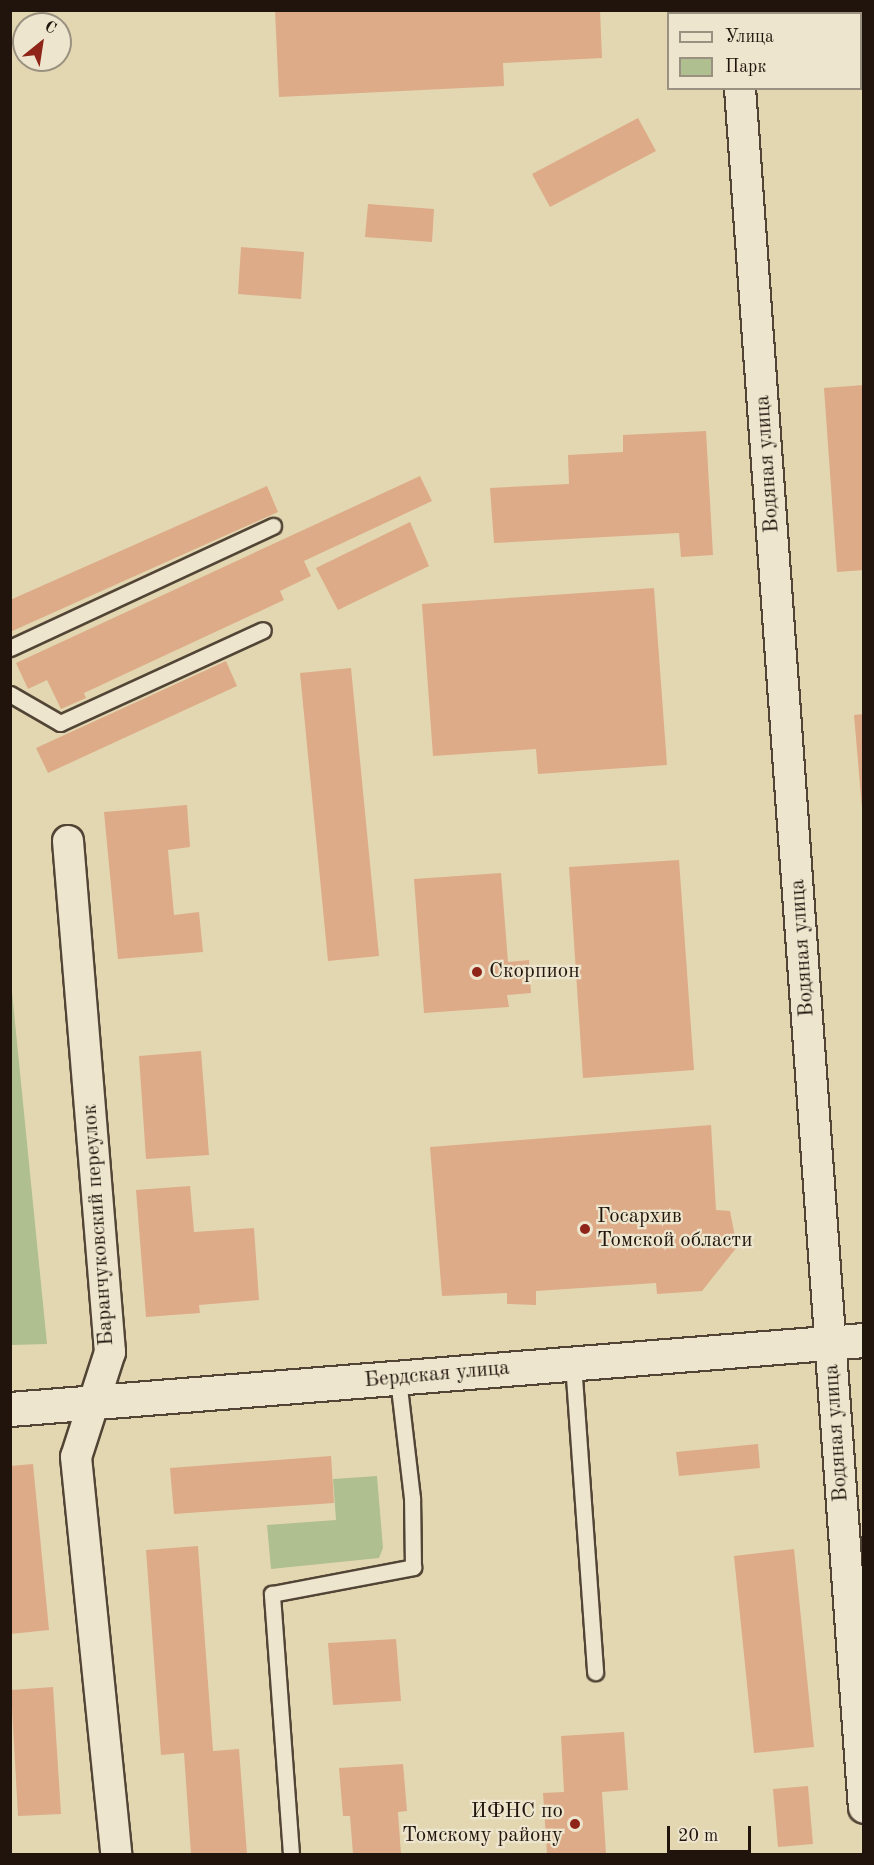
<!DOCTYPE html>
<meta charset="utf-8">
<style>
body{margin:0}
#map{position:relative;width:874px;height:1865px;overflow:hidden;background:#e3d7b2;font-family:"Old Standard TT",serif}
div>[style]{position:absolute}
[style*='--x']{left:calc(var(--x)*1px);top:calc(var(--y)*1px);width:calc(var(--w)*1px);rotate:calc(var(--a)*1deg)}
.green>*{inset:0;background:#b0bf8f}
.building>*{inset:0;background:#ddab88}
.roads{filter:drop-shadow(2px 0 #524536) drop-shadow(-2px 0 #524536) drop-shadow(0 2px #524536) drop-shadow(0 -2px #524536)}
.service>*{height:15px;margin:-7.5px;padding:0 7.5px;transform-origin:7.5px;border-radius:7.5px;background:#ede5cd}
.minor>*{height:30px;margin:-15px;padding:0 15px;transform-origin:15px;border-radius:15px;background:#ede5cd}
.tertiary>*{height:33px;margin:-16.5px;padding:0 16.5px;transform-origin:16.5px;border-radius:16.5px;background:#ede5cd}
.dots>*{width:16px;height:16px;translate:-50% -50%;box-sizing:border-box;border:3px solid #ede5cd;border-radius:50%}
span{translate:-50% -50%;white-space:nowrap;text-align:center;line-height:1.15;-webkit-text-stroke:4.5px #ede5cd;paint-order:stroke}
.street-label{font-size:21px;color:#21140c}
.poi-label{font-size:21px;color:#21140c}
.left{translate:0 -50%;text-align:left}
.right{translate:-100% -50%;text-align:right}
.frame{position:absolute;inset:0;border:12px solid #21140c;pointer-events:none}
.legend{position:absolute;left:667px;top:12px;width:195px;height:78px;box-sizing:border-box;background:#ede5cd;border:2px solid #9b9180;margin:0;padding:8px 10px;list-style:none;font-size:18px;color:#21140c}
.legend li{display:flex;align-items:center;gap:12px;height:30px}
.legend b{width:30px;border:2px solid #9b9180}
.north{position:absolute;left:12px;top:12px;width:60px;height:60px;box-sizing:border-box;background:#ede5cd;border:2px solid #9b9180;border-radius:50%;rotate:30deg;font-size:16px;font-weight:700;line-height:24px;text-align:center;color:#21140c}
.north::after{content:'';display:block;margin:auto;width:21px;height:27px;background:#8f2418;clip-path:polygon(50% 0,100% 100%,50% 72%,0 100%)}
.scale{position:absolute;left:667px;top:1826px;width:84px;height:27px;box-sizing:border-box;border:3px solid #21140c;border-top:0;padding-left:8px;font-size:18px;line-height:21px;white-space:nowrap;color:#21140c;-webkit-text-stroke:4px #ede5cd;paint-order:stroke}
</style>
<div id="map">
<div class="green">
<i style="clip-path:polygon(11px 982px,47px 1344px,11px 1345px,11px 1365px)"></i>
<i style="clip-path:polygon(377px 1476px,383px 1548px,379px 1558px,271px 1569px,267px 1525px,336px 1520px,333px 1479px)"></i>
</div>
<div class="building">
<i style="clip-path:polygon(275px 10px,600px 10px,602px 58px,503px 63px,504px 86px,279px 97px)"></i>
<i style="clip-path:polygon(796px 10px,864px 10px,864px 41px,860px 42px,860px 14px)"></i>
<i style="clip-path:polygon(638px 118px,656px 151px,550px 207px,532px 174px)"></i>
<i style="clip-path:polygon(368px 204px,434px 209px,432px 242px,365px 237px)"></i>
<i style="clip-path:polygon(241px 247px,304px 252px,301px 299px,238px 294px)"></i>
<i style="clip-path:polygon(864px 385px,864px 570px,837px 572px,824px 388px)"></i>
<i style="clip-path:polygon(706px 431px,713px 555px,681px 557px,679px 533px,494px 543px,490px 488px,569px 484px,568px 455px,623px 452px,623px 435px)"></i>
<i style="clip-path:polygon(420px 476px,432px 501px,304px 561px,311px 576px,280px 591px,284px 600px,84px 693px,86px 698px,61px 709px,47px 680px,28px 689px,16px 663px)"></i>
<i style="clip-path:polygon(267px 486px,278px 512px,10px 632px,10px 600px)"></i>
<i style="clip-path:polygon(410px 522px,429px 566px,338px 610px,316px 568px)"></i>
<i style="clip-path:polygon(654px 588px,667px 765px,538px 774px,536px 749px,433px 756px,422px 604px)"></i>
<i style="clip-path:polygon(226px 661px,237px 686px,48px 773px,36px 748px)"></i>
<i style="clip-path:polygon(351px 668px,379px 956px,328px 961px,300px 673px)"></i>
<i style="clip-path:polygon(864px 714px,864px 808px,862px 808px,854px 715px)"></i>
<i style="clip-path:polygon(187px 805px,190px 847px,168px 850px,174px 915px,199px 912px,203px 952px,118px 959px,104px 812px)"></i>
<i style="clip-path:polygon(679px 860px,694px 1070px,583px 1078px,569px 867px)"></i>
<i style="clip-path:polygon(501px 873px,508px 962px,529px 960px,531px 993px,507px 995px,509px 1007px,424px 1013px,414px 879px)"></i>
<i style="clip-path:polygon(201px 1051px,209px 1155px,146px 1159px,139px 1056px)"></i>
<i style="clip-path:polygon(711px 1125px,716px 1210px,730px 1211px,737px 1247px,702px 1291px,657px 1294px,656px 1283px,536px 1291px,536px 1305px,507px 1304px,507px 1293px,442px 1296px,430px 1147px)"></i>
<i style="clip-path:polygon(190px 1186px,194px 1232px,254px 1228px,259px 1300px,199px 1305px,200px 1313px,146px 1317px,136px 1190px)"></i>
<i style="clip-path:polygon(758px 1444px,760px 1468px,679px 1476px,676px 1452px)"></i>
<i style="clip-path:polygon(331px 1456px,334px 1503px,174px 1514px,170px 1468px)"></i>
<i style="clip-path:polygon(33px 1464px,49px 1630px,10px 1634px,10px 1466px)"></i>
<i style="clip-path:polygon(198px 1546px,213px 1751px,239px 1749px,247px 1854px,191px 1854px,184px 1753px,161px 1755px,146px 1550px)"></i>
<i style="clip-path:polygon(794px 1549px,814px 1747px,754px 1753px,734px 1556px)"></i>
<i style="clip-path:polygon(396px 1639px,401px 1701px,333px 1705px,328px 1643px)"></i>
<i style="clip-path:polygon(53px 1687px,61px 1814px,18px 1816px,11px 1690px)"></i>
<i style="clip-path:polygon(624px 1732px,628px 1790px,602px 1792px,606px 1854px,547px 1854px,543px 1793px,564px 1792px,561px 1736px)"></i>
<i style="clip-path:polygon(403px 1764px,407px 1811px,398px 1812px,401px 1854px,353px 1854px,350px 1816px,343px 1816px,339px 1768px)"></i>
<i style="clip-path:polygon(808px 1786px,813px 1844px,778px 1847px,773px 1789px)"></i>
</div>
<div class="roads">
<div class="service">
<i style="--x:10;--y:648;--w:290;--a:-24.9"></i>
<i style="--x:10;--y:694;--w:58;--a:30.1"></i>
<i style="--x:60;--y:723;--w:223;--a:-24.6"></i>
<i style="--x:573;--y:1363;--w:310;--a:85.9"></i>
<i style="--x:291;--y:1854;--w:261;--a:-94.2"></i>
<i style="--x:272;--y:1594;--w:144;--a:-10.8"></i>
<i style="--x:413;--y:1567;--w:69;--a:-90.8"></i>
<i style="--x:412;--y:1498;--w:121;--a:-96.7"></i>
</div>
<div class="minor">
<i style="--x:734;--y:10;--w:4;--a:90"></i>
<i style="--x:740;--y:88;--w:1724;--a:85.88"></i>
<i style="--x:68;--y:841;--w:513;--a:85.3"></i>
<i style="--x:110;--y:1352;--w:110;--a:107.9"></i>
<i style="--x:76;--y:1457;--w:399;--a:84.2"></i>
</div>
<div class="tertiary">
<i style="--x:10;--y:1409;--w:857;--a:-4.62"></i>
</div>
</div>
<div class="dots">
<i style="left:477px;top:972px;background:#8f2418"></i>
<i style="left:585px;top:1229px;background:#8f2418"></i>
<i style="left:575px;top:1824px;background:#8f2418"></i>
</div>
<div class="street-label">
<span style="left:768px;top:464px;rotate:-94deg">Водяная улица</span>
<span style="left:803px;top:948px;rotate:-94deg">Водяная улица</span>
<span style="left:99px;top:1225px;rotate:-94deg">Баранчуковский переулок</span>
<span style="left:437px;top:1375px;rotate:-5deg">Бердская улица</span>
<span style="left:837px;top:1433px;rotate:-94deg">Водяная улица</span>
</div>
<div class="poi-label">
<span class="left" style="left:489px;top:972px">Скорпион</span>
<span class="left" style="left:597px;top:1229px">Госархив<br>Томской области</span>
<span class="right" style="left:563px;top:1824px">ИФНС по<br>Томскому району</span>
</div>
<div class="frame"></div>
<ul class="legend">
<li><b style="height:8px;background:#ede5cd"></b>Улица</li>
<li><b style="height:16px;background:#b0bf8f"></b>Парк</li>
</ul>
<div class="north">С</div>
<div class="scale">20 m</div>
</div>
